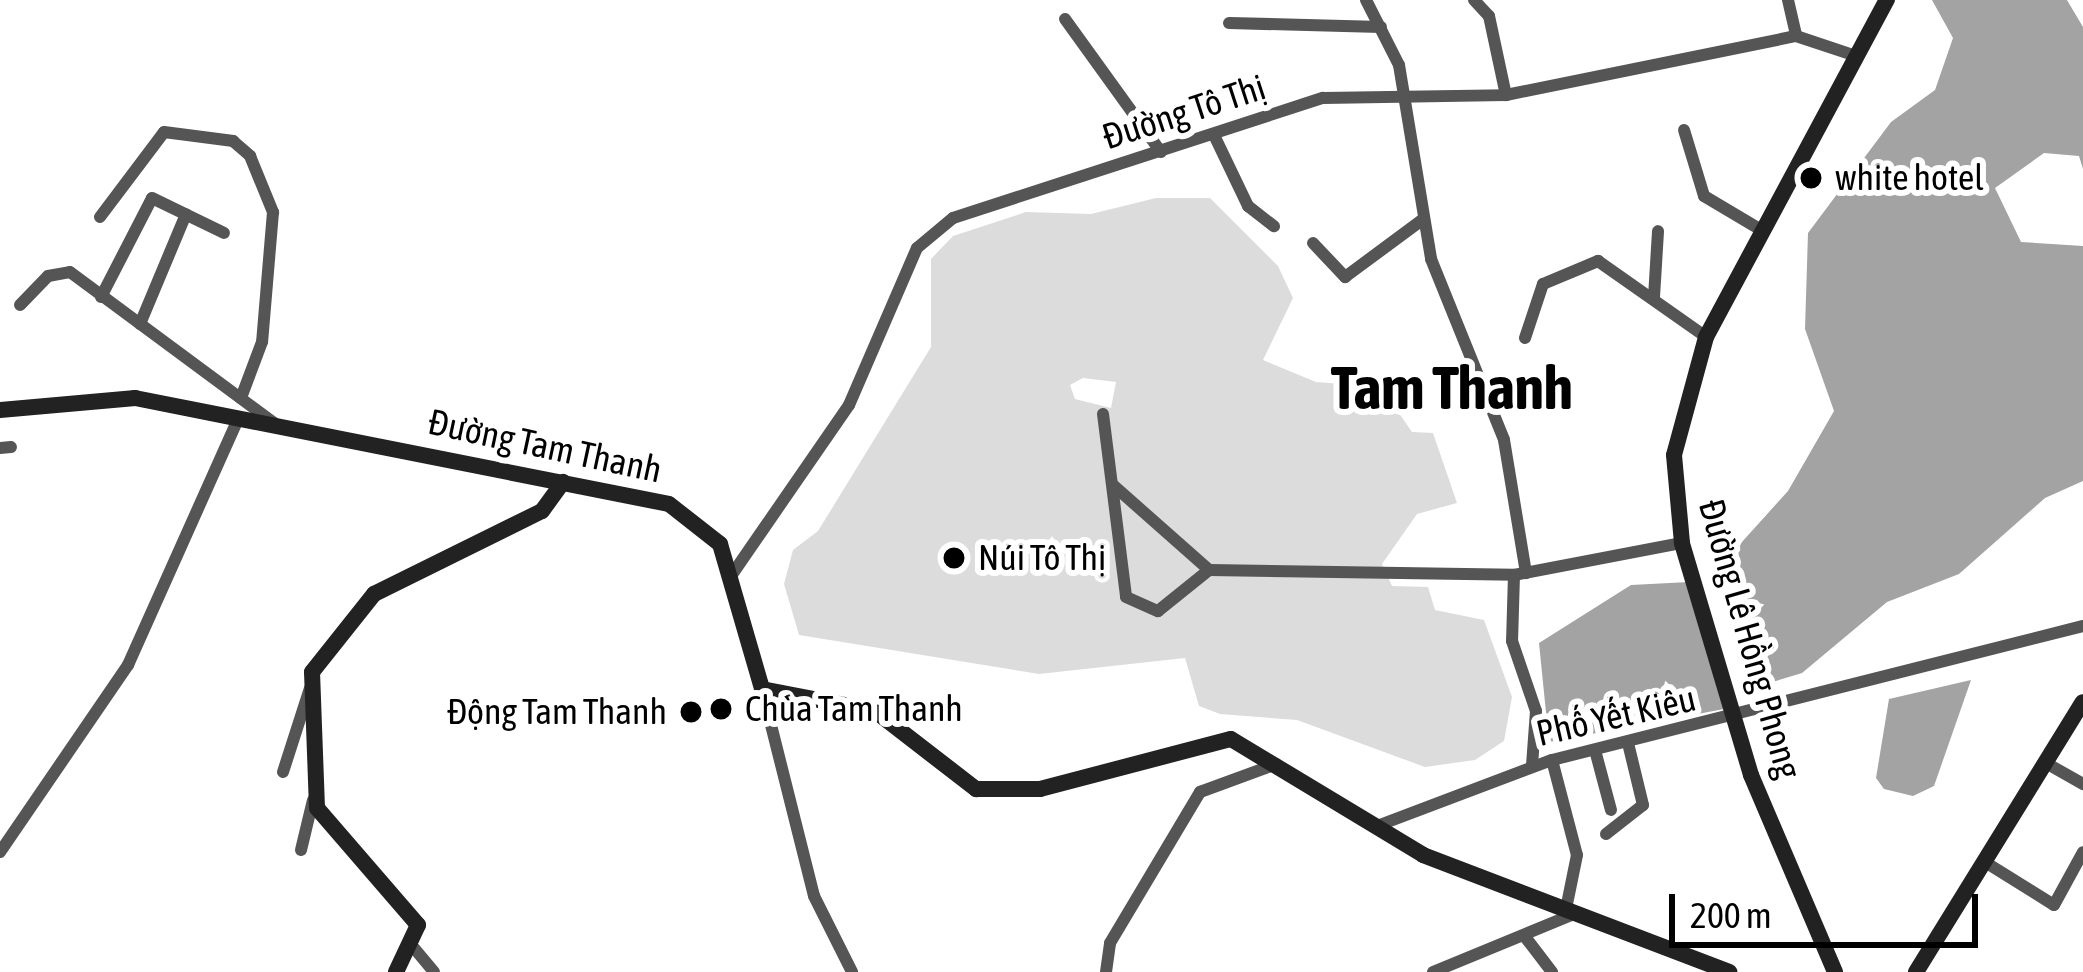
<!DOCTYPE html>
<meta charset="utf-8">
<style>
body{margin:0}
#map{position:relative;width:2083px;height:972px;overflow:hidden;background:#fff;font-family:"Asap Condensed",sans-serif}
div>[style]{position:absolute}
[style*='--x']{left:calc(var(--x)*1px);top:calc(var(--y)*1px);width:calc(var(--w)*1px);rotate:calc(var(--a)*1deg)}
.green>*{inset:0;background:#dcdcdc}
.water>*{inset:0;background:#a3a3a3}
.street>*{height:12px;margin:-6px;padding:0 6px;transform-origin:6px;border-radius:6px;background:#555}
.secondary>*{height:16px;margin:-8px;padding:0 8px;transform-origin:8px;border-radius:8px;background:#222}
.dots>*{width:33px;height:33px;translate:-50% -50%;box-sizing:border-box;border:6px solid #fff;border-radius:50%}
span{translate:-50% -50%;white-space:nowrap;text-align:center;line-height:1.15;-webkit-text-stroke:12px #fff;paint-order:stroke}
.street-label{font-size:36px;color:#000}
.poi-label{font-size:36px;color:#000}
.left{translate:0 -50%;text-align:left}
.right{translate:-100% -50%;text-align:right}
.town-label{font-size:60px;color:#000;font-weight:700}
.scale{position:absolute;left:1669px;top:894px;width:309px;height:54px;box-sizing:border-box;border:6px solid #000;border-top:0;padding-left:15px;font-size:36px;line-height:42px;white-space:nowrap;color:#000;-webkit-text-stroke:9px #fff;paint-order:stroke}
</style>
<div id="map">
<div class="green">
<i style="clip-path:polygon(evenodd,1156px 198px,1210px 198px,1278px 266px,1293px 298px,1263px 360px,1316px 382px,1381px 387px,1412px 432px,1433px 433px,1457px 503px,1417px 514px,1382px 564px,1392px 586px,1428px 587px,1435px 610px,1484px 620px,1512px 697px,1504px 741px,1475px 760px,1425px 767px,1297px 720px,1220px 714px,1199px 706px,1185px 658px,1039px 674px,799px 635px,784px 584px,793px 550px,818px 531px,931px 347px,931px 259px,953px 236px,1026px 212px,1091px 214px,1156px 198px,1083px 378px,1116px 382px,1111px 408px,1075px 399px,1070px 385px,1083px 378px)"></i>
</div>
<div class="water">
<i style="clip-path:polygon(1932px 0,2067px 0,2083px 27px,2083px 169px,2079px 156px,2044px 153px,1995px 188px,2021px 242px,2083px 246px,2083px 481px,2045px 498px,1959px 574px,1887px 602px,1802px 673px,1753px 688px,1713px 574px,1788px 491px,1834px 411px,1805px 329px,1808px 233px,1891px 122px,1935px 90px,1953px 38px)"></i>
<i style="clip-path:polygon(1689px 582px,1724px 709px,1549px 742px,1539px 643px,1631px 585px)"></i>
<i style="clip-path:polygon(1971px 680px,1934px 786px,1913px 796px,1884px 789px,1876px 778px,1889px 699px)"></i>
</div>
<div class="street">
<i style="--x:1366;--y:0;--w:73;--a:63.1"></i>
<i style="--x:1399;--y:65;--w:197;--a:80.6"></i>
<i style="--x:1431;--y:259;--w:195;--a:68"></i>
<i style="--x:1504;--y:440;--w:135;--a:80.6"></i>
<i style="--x:1474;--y:0;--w:22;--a:47"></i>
<i style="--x:1489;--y:16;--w:81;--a:77.9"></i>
<i style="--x:1788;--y:0;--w:37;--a:77"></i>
<i style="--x:1065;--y:19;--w:164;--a:54.2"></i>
<i style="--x:1229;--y:23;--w:152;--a:1.5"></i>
<i style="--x:1684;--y:130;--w:69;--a:73.1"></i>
<i style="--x:1704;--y:196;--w:69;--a:30.7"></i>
<i style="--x:1214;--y:135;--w:79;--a:64.4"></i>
<i style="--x:1248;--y:206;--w:33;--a:38"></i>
<i style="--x:100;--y:217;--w:106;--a:-53"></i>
<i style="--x:164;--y:132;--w:70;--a:7.4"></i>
<i style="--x:233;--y:141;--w:23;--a:41"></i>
<i style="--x:250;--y:156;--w:61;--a:67.7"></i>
<i style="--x:273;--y:212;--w:130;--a:94.8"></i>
<i style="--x:262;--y:342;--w:60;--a:110.6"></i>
<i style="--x:1313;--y:243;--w:47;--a:46.7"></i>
<i style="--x:1345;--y:277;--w:96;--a:-36.5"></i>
<i style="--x:101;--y:297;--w:111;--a:-62.7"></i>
<i style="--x:152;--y:198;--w:80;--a:25.9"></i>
<i style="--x:1654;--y:297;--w:66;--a:-86.5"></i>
<i style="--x:20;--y:305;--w:40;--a:-46"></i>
<i style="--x:48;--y:276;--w:22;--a:-10"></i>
<i style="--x:70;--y:272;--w:254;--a:36.5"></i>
<i style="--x:140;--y:324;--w:119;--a:-67.3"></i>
<i style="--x:1525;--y:338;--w:57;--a:-71.6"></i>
<i style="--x:1543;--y:284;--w:60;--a:-22.7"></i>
<i style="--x:1598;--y:261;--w:132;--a:35.1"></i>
<i style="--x:1103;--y:414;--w:184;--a:82.8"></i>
<i style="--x:1126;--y:597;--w:35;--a:24"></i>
<i style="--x:1158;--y:611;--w:65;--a:-38.8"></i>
<i style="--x:0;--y:448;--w:11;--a:-5"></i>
<i style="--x:1113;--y:485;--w:128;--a:41.5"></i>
<i style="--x:1209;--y:570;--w:305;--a:0.9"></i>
<i style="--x:1514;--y:575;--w:171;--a:-10.8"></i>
<i style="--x:1514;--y:575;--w:66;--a:91.7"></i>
<i style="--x:1512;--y:641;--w:74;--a:71.1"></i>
<i style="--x:1536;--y:711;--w:55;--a:94.2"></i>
<i style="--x:731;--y:576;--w:208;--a:-55.4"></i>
<i style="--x:849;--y:405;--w:171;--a:-66.6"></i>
<i style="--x:917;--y:248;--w:47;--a:-39.8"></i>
<i style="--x:953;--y:218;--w:389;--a:-18"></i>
<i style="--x:1323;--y:98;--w:183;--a:-0.9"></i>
<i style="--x:1506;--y:95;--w:296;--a:-11.5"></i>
<i style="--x:1796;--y:36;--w:63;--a:18.4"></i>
<i style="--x:762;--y:689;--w:213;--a:75.9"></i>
<i style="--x:814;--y:896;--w:85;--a:63.4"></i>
<i style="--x:1595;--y:750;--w:62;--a:75.1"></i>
<i style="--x:1552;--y:760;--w:98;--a:75.3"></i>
<i style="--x:1577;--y:855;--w:55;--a:101.5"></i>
<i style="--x:2046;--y:763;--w:43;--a:29.6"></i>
<i style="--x:283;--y:772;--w:88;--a:-72.2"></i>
<i style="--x:1377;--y:826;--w:187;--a:-20.7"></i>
<i style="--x:1552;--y:760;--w:548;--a:-14.16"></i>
<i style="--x:1606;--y:834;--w:47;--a:-38.1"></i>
<i style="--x:1643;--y:805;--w:64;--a:-103.6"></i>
<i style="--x:301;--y:850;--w:51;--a:-76.5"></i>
<i style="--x:0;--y:852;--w:227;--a:-55.6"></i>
<i style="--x:128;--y:665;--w:269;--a:-65.9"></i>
<i style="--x:1985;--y:862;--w:81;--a:31.9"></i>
<i style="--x:2054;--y:905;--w:60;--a:-61.3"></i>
<i style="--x:1526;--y:938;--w:43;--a:52.6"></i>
<i style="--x:414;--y:948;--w:31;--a:50"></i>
<i style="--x:1106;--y:972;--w:29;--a:-82"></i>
<i style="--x:1110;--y:943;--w:176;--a:-59.2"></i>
<i style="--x:1200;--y:792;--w:81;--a:-20.2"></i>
<i style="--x:1433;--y:972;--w:155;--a:-22.4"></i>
</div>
<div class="secondary">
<i style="--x:0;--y:410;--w:136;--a:-5.1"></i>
<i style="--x:135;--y:398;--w:544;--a:11.23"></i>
<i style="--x:669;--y:504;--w:65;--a:38.1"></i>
<i style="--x:720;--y:544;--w:151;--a:73.8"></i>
<i style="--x:762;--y:689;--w:115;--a:11"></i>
<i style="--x:875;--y:711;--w:128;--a:37.7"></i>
<i style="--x:976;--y:789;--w:64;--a:0"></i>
<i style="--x:1040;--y:789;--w:197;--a:-14.7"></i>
<i style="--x:1231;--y:739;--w:224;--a:31.1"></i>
<i style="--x:1423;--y:855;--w:328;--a:20.9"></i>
<i style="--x:396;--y:972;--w:52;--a:-64.9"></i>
<i style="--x:418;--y:925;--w:155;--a:-130.8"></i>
<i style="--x:317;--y:808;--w:136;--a:-92.1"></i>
<i style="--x:312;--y:672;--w:100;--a:-51.5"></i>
<i style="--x:374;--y:594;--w:187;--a:-26.3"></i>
<i style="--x:542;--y:511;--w:36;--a:-54"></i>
<i style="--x:1835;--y:972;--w:214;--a:-113.1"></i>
<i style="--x:1751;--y:775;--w:242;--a:-106.6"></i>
<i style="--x:1682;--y:543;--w:88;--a:-95.2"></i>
<i style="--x:1674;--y:455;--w:122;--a:-74.8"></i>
<i style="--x:1706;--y:337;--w:383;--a:-61.8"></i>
<i style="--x:1916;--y:972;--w:317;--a:-58.3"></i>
</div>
<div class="dots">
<i style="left:1811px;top:178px;background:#000"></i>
<i style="left:954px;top:558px;background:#000"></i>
<i style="left:721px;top:709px;background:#000"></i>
<i style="left:691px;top:712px;background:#000"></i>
</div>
<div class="street-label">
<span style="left:1184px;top:112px;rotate:-18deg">Đường Tô Thị</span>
<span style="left:545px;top:446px;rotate:12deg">Đường Tam Thanh</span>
<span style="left:1750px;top:639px;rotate:74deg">Đường Lê Hồng Phong</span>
<span style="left:1616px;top:716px;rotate:-13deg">Phố Yết Kiêu</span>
</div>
<div class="poi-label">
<span class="left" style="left:1835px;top:178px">white hotel</span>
<span class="left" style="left:978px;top:558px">Núi Tô Thị</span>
<span class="left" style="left:745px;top:709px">Chùa Tam Thanh</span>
<span class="right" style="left:667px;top:712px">Động Tam Thanh</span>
</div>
<div class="town-label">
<span style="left:1452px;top:387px">Tam Thanh</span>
</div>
<div class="scale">200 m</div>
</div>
